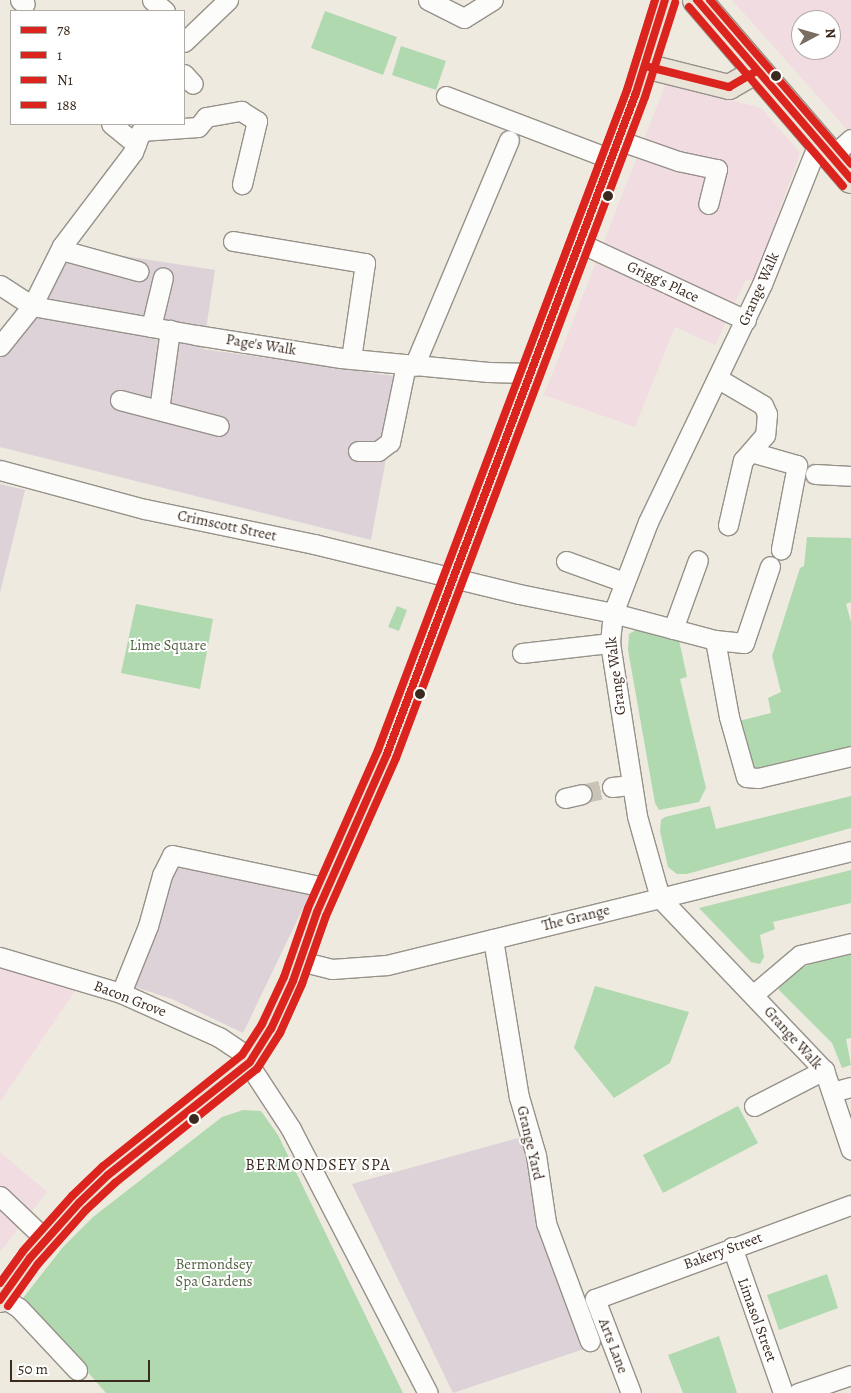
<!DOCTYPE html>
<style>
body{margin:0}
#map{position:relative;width:851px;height:1393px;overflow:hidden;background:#eeeadf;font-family:Alegreya,serif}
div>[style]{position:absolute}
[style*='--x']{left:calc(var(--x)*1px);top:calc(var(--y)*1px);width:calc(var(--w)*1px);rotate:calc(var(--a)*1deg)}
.built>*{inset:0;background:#f0dce1}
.industrial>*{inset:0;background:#dcd2d7}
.green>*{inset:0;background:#b1d9b0}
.minor-tunnel>*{height:19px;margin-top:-9.5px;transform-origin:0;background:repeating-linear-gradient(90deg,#cac4b8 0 19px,transparent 0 28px)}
.roads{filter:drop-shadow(1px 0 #969189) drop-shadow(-1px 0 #969189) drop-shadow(0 1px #969189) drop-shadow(0 -1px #969189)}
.minor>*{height:19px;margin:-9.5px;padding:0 9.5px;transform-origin:9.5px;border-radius:9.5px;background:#fcfcfa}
.major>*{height:24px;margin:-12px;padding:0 12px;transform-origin:12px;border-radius:12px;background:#eae3d7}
.highway>*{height:28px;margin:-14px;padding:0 14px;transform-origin:14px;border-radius:14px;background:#eae3d7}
.bus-1>*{height:8px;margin:-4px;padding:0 4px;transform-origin:4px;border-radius:4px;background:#dc241f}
.bus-2>*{height:8px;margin:-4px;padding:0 4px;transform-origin:4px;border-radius:4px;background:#dc241f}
.bus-3>*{height:8px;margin:-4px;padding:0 4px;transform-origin:4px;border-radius:4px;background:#dc241f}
.bus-4>*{height:8px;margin:-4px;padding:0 4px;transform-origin:4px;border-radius:4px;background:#dc241f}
.bus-5>*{height:8px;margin:-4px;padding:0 4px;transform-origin:4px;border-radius:4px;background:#dc241f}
.dots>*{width:14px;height:14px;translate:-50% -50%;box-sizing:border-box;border:2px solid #fff;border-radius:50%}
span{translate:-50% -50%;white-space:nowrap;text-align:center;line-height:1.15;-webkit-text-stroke:4px #fff;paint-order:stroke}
.street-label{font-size:15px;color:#3b2a1e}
.park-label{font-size:15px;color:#536243}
.neighbourhood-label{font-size:16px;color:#3b2a1e;letter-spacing:1px}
.legend{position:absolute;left:10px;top:10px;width:175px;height:115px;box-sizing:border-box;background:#fff;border:1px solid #b1aaa5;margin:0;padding:6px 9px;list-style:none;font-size:15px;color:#3b2a1e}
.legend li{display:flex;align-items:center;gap:10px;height:25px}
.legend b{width:25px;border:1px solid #b1aaa5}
.north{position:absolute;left:791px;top:10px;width:50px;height:50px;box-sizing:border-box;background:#fff;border:1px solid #b1aaa5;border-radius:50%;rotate:84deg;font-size:14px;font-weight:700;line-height:20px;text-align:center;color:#3b2a1e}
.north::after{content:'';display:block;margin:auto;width:18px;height:22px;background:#7a6d62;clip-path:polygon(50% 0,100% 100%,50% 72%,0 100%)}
.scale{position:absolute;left:10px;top:1360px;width:140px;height:22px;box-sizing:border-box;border:2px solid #3b2a1e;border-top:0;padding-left:6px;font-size:15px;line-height:18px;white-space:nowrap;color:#3b2a1e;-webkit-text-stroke:4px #fff;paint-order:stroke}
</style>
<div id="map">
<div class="built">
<i style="clip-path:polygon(evenodd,732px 0,851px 0,851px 134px,782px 56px,732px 0,801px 20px,831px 20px,831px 50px,801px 50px,801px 20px)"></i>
<i style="clip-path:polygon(666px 83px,761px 108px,800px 153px,754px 281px,746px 279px,715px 345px,675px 327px,635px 427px,544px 395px)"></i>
<i style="clip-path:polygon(0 965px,76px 989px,0 1102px)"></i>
<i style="clip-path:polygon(0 1152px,47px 1192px,0 1252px)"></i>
</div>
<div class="industrial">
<i style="clip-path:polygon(66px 247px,215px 270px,203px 349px,401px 377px,371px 540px,0 447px,0 356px,36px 314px)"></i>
<i style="clip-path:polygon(0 484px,25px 490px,0 593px)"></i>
<i style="clip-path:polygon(168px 847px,317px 879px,243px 1033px,172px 999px,120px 982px)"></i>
<i style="clip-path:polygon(522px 1137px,596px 1345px,453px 1393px,352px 1184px)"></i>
</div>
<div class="green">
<i style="clip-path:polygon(325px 11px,397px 37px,383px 75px,311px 48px)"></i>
<i style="clip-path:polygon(401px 46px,446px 61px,436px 90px,392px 75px)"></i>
<i style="clip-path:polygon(807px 537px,851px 538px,851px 602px,846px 604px,851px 622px,851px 748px,763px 771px,750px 765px,739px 721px,771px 713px,768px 698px,781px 692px,772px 656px,800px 568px,804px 566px)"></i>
<i style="clip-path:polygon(136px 604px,213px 619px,200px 689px,121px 673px)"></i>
<i style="clip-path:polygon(397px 606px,407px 610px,399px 631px,388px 627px)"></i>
<i style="clip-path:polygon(639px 628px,679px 640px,687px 677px,680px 679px,706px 788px,699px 802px,659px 810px,655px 803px,628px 650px,629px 634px)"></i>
<i style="clip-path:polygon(851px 796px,851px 828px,687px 874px,677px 874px,668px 867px,660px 831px,661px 820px,665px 817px,710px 806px,716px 829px)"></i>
<i style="clip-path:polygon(851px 870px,851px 903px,773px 922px,775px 929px,760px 935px,764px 957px,760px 964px,751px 962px,699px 908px)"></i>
<i style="clip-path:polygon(851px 952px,851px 1038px,846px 1039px,851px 1065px,842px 1068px,832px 1043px,779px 990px,780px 984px,791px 973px,819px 960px)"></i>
<i style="clip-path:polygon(595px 986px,689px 1012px,670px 1063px,614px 1098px,574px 1048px)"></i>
<i style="clip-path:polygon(738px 1106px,758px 1143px,663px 1193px,643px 1155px)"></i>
<i style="clip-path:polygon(243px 1110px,261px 1111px,278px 1135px,403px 1393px,106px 1393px,23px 1298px,63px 1247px,93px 1217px,222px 1117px)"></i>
<i style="clip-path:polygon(827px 1274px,838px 1308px,779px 1330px,767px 1295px)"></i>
<i style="clip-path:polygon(719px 1336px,737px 1393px,683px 1393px,668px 1355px)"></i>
</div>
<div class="minor-tunnel">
<i style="--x:582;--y:794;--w:31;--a:-13"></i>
</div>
<div class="roads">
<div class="minor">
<i style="--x:20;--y:0;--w:6;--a:39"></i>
<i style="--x:152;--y:0;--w:17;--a:40"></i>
<i style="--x:428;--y:0;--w:40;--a:26.6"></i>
<i style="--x:464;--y:18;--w:34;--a:-32"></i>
<i style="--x:184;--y:42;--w:61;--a:-43.7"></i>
<i style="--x:184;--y:74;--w:13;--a:48"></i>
<i style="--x:446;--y:96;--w:177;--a:20.9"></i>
<i style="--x:618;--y:140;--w:64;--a:19.3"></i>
<i style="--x:678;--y:161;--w:40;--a:12"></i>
<i style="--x:717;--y:169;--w:36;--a:104"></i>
<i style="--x:819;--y:141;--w:154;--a:111.7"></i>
<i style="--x:762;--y:284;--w:264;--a:115.6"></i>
<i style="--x:648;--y:522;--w:97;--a:111"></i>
<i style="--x:613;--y:613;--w:30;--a:96"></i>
<i style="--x:610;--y:643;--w:175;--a:81.1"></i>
<i style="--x:637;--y:816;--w:85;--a:74.3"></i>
<i style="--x:660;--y:898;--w:238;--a:46.4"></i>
<i style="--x:824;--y:1070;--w:84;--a:71.4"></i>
<i style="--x:136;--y:144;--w:14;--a:-69"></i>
<i style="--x:141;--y:131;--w:57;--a:-4"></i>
<i style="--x:198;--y:127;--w:13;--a:-51"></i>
<i style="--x:206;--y:117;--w:36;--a:-10"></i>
<i style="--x:241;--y:111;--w:19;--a:32"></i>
<i style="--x:257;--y:121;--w:65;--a:103.4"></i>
<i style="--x:831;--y:157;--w:27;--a:-42"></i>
<i style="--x:233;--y:241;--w:134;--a:9.5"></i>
<i style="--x:365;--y:263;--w:97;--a:98.3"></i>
<i style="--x:580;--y:243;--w:183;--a:24.9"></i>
<i style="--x:62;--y:246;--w:9;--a:41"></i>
<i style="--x:69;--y:252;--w:72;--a:15.4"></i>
<i style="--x:0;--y:285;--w:38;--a:33"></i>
<i style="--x:32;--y:306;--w:167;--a:10"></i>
<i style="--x:196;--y:335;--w:147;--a:9"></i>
<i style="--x:341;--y:358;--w:148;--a:5.4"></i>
<i style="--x:488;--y:372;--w:42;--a:1.4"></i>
<i style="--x:151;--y:327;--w:51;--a:-76.5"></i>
<i style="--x:0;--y:346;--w:51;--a:-51.3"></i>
<i style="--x:32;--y:306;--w:67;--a:-63.4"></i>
<i style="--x:62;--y:246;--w:118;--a:-52.9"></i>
<i style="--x:133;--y:152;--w:9;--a:-69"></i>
<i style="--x:136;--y:144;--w:32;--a:-141"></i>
<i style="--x:414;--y:366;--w:245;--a:-67.2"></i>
<i style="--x:717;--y:378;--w:53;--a:30.4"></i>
<i style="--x:763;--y:405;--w:10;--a:66"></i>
<i style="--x:767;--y:414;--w:21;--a:95"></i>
<i style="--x:765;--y:435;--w:33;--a:131"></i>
<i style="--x:743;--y:460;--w:67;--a:103"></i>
<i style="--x:120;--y:400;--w:102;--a:14.7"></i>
<i style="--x:159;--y:410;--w:81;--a:-82.2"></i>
<i style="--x:358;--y:451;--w:20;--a:0"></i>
<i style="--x:378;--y:451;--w:15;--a:-37"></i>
<i style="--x:390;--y:442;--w:79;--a:-78.3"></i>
<i style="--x:751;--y:452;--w:48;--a:15.8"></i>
<i style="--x:797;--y:465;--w:86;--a:100.8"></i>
<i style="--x:0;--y:470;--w:150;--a:15.1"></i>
<i style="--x:145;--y:509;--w:173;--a:11.7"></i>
<i style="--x:314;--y:544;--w:211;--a:13.7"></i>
<i style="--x:519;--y:594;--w:96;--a:11.4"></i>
<i style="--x:613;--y:613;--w:106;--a:14.8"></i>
<i style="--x:715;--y:640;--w:29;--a:6"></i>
<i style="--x:744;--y:643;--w:81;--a:-71.3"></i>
<i style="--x:815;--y:474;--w:36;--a:3"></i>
<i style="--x:566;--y:561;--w:62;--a:19.9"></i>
<i style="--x:673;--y:629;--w:73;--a:-70.1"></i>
<i style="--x:715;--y:640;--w:78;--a:79.7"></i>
<i style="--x:729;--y:717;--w:62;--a:74.2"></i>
<i style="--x:746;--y:777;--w:12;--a:5"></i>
<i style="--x:758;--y:778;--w:96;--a:-13.3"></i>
<i style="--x:522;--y:653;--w:89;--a:-6.5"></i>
<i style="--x:612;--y:787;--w:20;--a:-6"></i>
<i style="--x:565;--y:798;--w:17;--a:-13"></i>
<i style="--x:493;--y:939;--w:160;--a:80.7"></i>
<i style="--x:519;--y:1097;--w:60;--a:73.7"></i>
<i style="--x:536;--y:1155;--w:69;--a:81.6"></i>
<i style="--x:546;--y:1223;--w:126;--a:69.6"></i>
<i style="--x:0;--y:957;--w:126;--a:16.6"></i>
<i style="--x:121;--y:993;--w:107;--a:24.2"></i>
<i style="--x:219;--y:1037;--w:25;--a:34"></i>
<i style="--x:240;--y:1051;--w:93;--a:56.8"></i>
<i style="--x:291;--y:1129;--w:297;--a:62.6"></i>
<i style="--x:300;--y:961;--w:33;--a:14"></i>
<i style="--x:332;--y:969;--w:55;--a:-4.2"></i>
<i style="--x:387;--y:965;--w:478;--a:-13.8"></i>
<i style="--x:121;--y:993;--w:72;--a:-68.1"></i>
<i style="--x:148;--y:926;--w:53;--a:-74.6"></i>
<i style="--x:162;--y:875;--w:22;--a:-63"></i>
<i style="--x:172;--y:855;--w:159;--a:11.9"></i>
<i style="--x:754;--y:994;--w:60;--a:-40.3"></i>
<i style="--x:800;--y:955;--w:52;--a:-13.2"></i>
<i style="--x:832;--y:1092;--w:20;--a:-15"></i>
<i style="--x:754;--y:1106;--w:79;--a:-27.2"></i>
<i style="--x:0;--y:1196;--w:64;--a:43.7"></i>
<i style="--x:732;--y:1247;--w:155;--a:70.7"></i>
<i style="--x:2;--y:1297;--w:20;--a:33"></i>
<i style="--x:19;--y:1308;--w:85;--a:46.9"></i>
<i style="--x:631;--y:1393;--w:101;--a:-111"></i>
<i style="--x:595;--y:1299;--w:273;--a:-20.2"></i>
<i style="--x:798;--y:1393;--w:56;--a:-18.8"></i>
</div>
<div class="major">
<i style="--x:645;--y:66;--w:87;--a:14"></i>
<i style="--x:729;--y:87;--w:32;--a:-30"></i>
<i style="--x:0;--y:1300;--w:52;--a:-54.5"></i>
<i style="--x:30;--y:1258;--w:74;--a:-48.3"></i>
<i style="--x:79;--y:1203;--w:40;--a:-44"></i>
<i style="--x:108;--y:1175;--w:181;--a:-38.5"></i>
<i style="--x:250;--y:1062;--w:39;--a:-58"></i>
<i style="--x:271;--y:1029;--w:53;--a:-65.4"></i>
<i style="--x:293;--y:981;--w:73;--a:-70.8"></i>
<i style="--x:317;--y:912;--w:173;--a:-66.1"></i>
<i style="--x:387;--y:754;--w:706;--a:-69.36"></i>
<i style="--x:636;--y:93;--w:97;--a:-72.7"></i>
</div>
<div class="highway">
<i style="--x:697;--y:0;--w:236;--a:49.3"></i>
</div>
</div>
<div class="bus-1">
<i style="--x:697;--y:0;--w:236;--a:49.3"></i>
<i style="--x:645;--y:66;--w:87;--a:14"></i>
<i style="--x:729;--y:87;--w:32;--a:-30"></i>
<i style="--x:0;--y:1300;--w:52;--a:-54.5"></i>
<i style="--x:30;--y:1258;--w:74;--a:-48.3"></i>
<i style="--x:79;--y:1203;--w:40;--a:-44"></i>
<i style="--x:108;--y:1175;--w:181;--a:-38.5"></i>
<i style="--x:250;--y:1062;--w:39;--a:-58"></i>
<i style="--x:271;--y:1029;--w:53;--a:-65.4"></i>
<i style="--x:293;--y:981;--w:73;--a:-70.8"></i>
<i style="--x:317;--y:912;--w:173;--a:-66.1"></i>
<i style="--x:387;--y:754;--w:706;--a:-69.36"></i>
<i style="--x:636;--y:93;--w:97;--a:-72.7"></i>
</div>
<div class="bus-2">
<i style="--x:8;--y:1306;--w:52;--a:-54.5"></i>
<i style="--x:38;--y:1264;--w:72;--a:-48.4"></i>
<i style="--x:86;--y:1210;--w:40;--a:-43"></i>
<i style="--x:115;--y:1183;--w:182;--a:-38.8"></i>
<i style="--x:257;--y:1069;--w:43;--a:-57.4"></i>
<i style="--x:280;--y:1033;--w:54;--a:-65.8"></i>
<i style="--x:302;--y:984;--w:72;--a:-70.6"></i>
<i style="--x:326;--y:916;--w:173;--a:-66.1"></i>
<i style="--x:396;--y:758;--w:706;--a:-69.36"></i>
<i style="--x:645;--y:97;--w:99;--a:-72.3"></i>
</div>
<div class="bus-3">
<i style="--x:0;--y:1283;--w:39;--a:-54"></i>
<i style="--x:23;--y:1251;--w:74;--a:-48.3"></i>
<i style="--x:72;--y:1196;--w:42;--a:-44"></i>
<i style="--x:102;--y:1167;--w:179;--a:-38.7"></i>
<i style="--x:242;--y:1055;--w:37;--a:-57"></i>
<i style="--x:262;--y:1024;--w:52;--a:-64.9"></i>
<i style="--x:284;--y:977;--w:73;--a:-70.8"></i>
<i style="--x:308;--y:908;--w:173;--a:-66.1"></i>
<i style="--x:378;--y:750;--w:705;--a:-69.33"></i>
<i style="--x:627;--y:90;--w:94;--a:-72.7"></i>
</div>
<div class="bus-4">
<i style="--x:689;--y:7;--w:236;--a:49.3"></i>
</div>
<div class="bus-5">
<i style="--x:710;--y:0;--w:216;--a:49.3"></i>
</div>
<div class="dots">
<i style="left:776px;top:76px;background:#3b2a1e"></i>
<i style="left:608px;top:196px;background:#3b2a1e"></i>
<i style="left:420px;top:694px;background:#3b2a1e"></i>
<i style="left:194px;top:1119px;background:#3b2a1e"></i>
</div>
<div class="street-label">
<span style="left:663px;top:282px;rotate:25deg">Grigg's Place</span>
<span style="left:759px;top:289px;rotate:-66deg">Grange Walk</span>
<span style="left:261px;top:345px;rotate:9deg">Page's Walk</span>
<span style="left:227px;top:526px;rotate:12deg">Crimscott Street</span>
<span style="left:616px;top:676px;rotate:-97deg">Grange Walk</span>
<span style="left:576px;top:918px;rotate:-14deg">The Grange</span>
<span style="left:130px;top:999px;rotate:21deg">Bacon Grove</span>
<span style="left:793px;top:1038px;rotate:48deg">Grange Walk</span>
<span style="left:530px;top:1143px;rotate:77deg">Grange Yard</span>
<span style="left:723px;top:1251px;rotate:-20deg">Bakery Street</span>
<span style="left:757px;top:1320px;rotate:70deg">Limasol Street</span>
<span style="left:613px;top:1346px;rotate:69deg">Arts Lane</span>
</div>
<div class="park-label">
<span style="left:168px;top:646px">Lime Square</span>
<span style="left:214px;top:1273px">Bermondsey<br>Spa Gardens</span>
</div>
<div class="neighbourhood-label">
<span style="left:318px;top:1165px">BERMONDSEY SPA</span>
</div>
<ul class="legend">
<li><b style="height:6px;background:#dc241f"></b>78</li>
<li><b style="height:6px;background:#dc241f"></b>1</li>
<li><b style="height:6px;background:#dc241f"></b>N1</li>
<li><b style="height:6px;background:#dc241f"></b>188</li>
</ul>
<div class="north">N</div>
<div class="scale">50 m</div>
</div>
